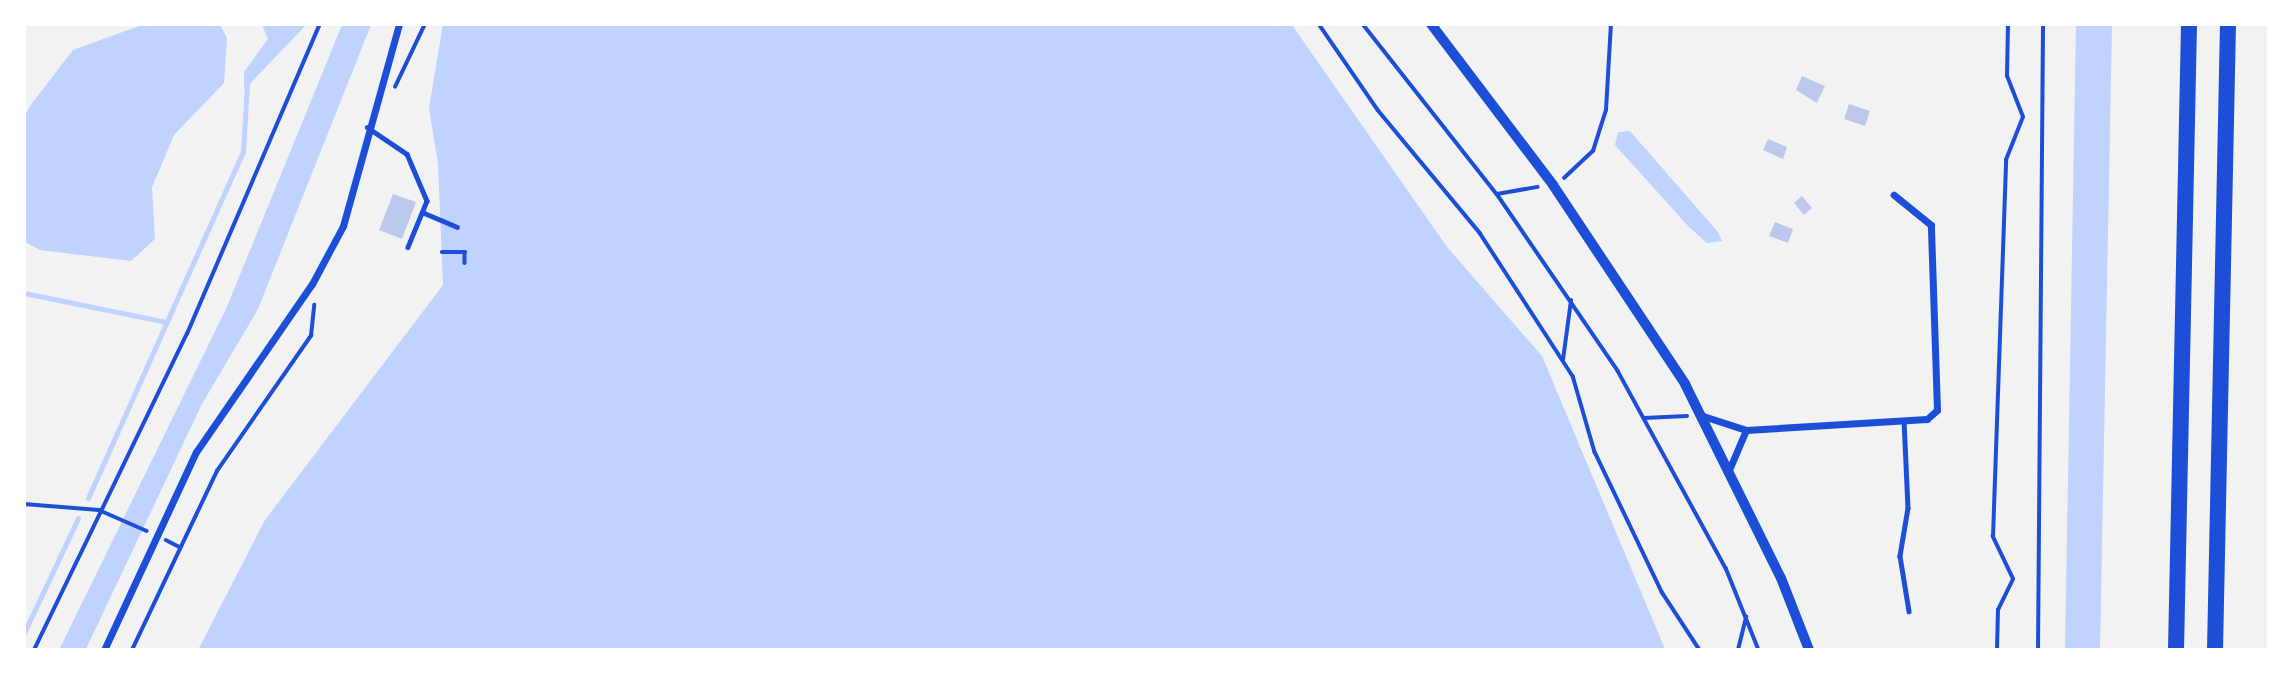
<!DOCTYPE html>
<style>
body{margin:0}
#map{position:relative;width:2293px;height:674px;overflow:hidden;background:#f2f2f2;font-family:Raleway,sans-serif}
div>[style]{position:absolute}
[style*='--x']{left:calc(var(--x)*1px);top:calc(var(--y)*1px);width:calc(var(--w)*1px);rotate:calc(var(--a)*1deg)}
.water>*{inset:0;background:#bfd3fe}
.stream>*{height:5px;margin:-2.5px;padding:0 2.5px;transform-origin:2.5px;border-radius:2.5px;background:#bfd3fe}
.building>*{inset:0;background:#bdc9ec}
.path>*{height:3.5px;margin:-1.75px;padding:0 1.75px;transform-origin:1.75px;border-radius:1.75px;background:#1d4ed8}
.service>*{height:4.5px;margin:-2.25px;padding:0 2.25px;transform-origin:2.25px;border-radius:2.25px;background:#1d4ed8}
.minor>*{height:7px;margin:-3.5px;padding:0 3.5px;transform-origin:3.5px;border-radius:3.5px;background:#1d4ed8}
.tertiary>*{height:10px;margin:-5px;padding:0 5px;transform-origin:5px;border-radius:5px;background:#1d4ed8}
.motorway>*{height:16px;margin:-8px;padding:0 8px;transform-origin:8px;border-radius:8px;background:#1d4ed8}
span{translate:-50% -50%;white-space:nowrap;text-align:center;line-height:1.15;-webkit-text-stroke:7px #fff;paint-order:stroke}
.frame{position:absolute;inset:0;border:26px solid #fff;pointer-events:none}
</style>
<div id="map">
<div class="water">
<i style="clip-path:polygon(443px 24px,1292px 25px,1447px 247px,1542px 356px,1665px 649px,198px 650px,265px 520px,443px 285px,438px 164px,429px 108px)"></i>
<i style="clip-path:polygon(142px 25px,220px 25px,227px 38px,224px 83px,174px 135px,152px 187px,155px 239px,131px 261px,40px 250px,25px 242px,24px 118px,30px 106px,73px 50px)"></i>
<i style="clip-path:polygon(262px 25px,306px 25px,244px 90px,244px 72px,268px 39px)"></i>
<i style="clip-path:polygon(342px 25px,371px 25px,258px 309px,202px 404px,86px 649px,59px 650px,226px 309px)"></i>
<i style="clip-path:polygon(2076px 25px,2112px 25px,2100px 650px,2065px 649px)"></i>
<i style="clip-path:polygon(1630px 131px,1718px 232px,1722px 241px,1707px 243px,1689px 227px,1615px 145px,1618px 132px)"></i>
</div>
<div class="stream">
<i style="--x:24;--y:293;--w:146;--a:11.5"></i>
<i style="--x:88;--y:498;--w:379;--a:-65.9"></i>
<i style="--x:243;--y:152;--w:68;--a:-86.6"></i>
<i style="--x:24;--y:633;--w:127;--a:-64.8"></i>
</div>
<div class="building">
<i style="clip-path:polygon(1802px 76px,1825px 86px,1817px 103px,1796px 90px)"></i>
<i style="clip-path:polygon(1849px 104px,1870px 111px,1865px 126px,1844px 119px)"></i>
<i style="clip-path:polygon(1768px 139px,1787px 147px,1783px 159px,1763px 150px)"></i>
<i style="clip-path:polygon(393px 194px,416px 202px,402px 239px,379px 230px)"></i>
<i style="clip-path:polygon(1802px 196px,1812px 208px,1804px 215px,1794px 203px)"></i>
<i style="clip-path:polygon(1775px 222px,1793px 229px,1788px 243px,1769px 236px)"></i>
</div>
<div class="path">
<i style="--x:1319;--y:24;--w:104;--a:55.5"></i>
<i style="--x:1378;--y:110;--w:160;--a:50.3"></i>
<i style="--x:1480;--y:233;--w:171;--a:57"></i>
<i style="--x:1573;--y:376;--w:79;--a:73.9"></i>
<i style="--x:1595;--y:452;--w:155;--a:64.4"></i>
<i style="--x:1662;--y:592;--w:69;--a:56.8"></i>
<i style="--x:1363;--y:24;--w:216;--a:51.8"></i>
<i style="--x:1497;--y:194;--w:214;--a:55.6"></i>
<i style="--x:1618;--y:371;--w:225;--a:61.3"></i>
<i style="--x:1726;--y:568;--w:88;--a:68.1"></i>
<i style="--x:395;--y:87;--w:70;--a:-64.5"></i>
<i style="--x:1564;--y:178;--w:40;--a:-43"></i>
<i style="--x:1593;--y:151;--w:43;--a:-72.4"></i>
<i style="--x:1606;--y:110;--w:86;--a:-86.7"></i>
<i style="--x:1497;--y:194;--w:41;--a:-9.9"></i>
<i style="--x:442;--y:252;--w:23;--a:0"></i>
<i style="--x:465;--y:252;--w:11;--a:90"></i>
<i style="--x:1563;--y:360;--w:60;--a:-82.3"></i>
<i style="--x:1644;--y:418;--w:43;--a:-2.7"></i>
<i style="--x:24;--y:504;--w:75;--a:4.6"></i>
<i style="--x:99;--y:510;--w:52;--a:23.6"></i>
<i style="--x:166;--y:540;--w:16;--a:27"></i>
<i style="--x:34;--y:650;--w:351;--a:-64.2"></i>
<i style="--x:187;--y:334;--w:337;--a:-66.8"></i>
<i style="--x:132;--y:650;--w:198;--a:-64.6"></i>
<i style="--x:217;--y:471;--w:165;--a:-55.2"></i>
<i style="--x:311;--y:336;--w:31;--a:-84"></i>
<i style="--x:1738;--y:650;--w:34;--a:-76"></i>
<i style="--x:1997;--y:650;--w:40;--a:-88.6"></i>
<i style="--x:1998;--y:610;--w:34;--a:-64"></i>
<i style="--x:2013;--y:579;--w:47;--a:-115.5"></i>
<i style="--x:1993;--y:537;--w:377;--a:-88"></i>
<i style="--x:2006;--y:160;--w:46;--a:-68.4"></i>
<i style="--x:2023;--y:117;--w:44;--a:-111.3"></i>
<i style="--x:2007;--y:76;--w:52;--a:-88.9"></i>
<i style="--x:2038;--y:650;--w:626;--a:-89.54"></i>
</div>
<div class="service">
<i style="--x:367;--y:127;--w:48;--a:34"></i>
<i style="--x:407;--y:154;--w:51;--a:66.9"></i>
<i style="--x:427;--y:201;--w:50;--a:112.4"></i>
<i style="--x:422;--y:212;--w:38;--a:23"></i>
<i style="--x:1904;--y:420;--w:88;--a:87.4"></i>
<i style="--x:1908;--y:508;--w:49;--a:99.5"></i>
<i style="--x:1900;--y:556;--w:56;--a:80.7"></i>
</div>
<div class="minor">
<i style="--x:1703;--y:416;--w:45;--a:18"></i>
<i style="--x:1746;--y:430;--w:181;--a:-3.5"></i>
<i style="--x:1927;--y:419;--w:13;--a:-42"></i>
<i style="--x:1937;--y:410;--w:185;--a:-91.9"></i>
<i style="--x:1931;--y:225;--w:48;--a:-141"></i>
<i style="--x:1729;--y:470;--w:43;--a:-67"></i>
<i style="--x:104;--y:650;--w:218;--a:-65.1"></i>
<i style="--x:196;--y:452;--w:204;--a:-55.4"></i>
<i style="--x:312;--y:284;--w:66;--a:-61.9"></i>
<i style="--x:343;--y:226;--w:210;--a:-74.5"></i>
</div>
<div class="tertiary">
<i style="--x:1431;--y:24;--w:202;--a:52.8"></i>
<i style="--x:1553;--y:185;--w:239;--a:56.4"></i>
<i style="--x:1685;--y:384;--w:216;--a:63.7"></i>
<i style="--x:1781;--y:578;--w:77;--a:68.7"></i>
</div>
<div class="motorway">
<i style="--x:2176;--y:650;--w:626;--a:-88.81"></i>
<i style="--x:2215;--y:650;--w:626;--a:-88.81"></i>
</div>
<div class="frame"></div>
</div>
